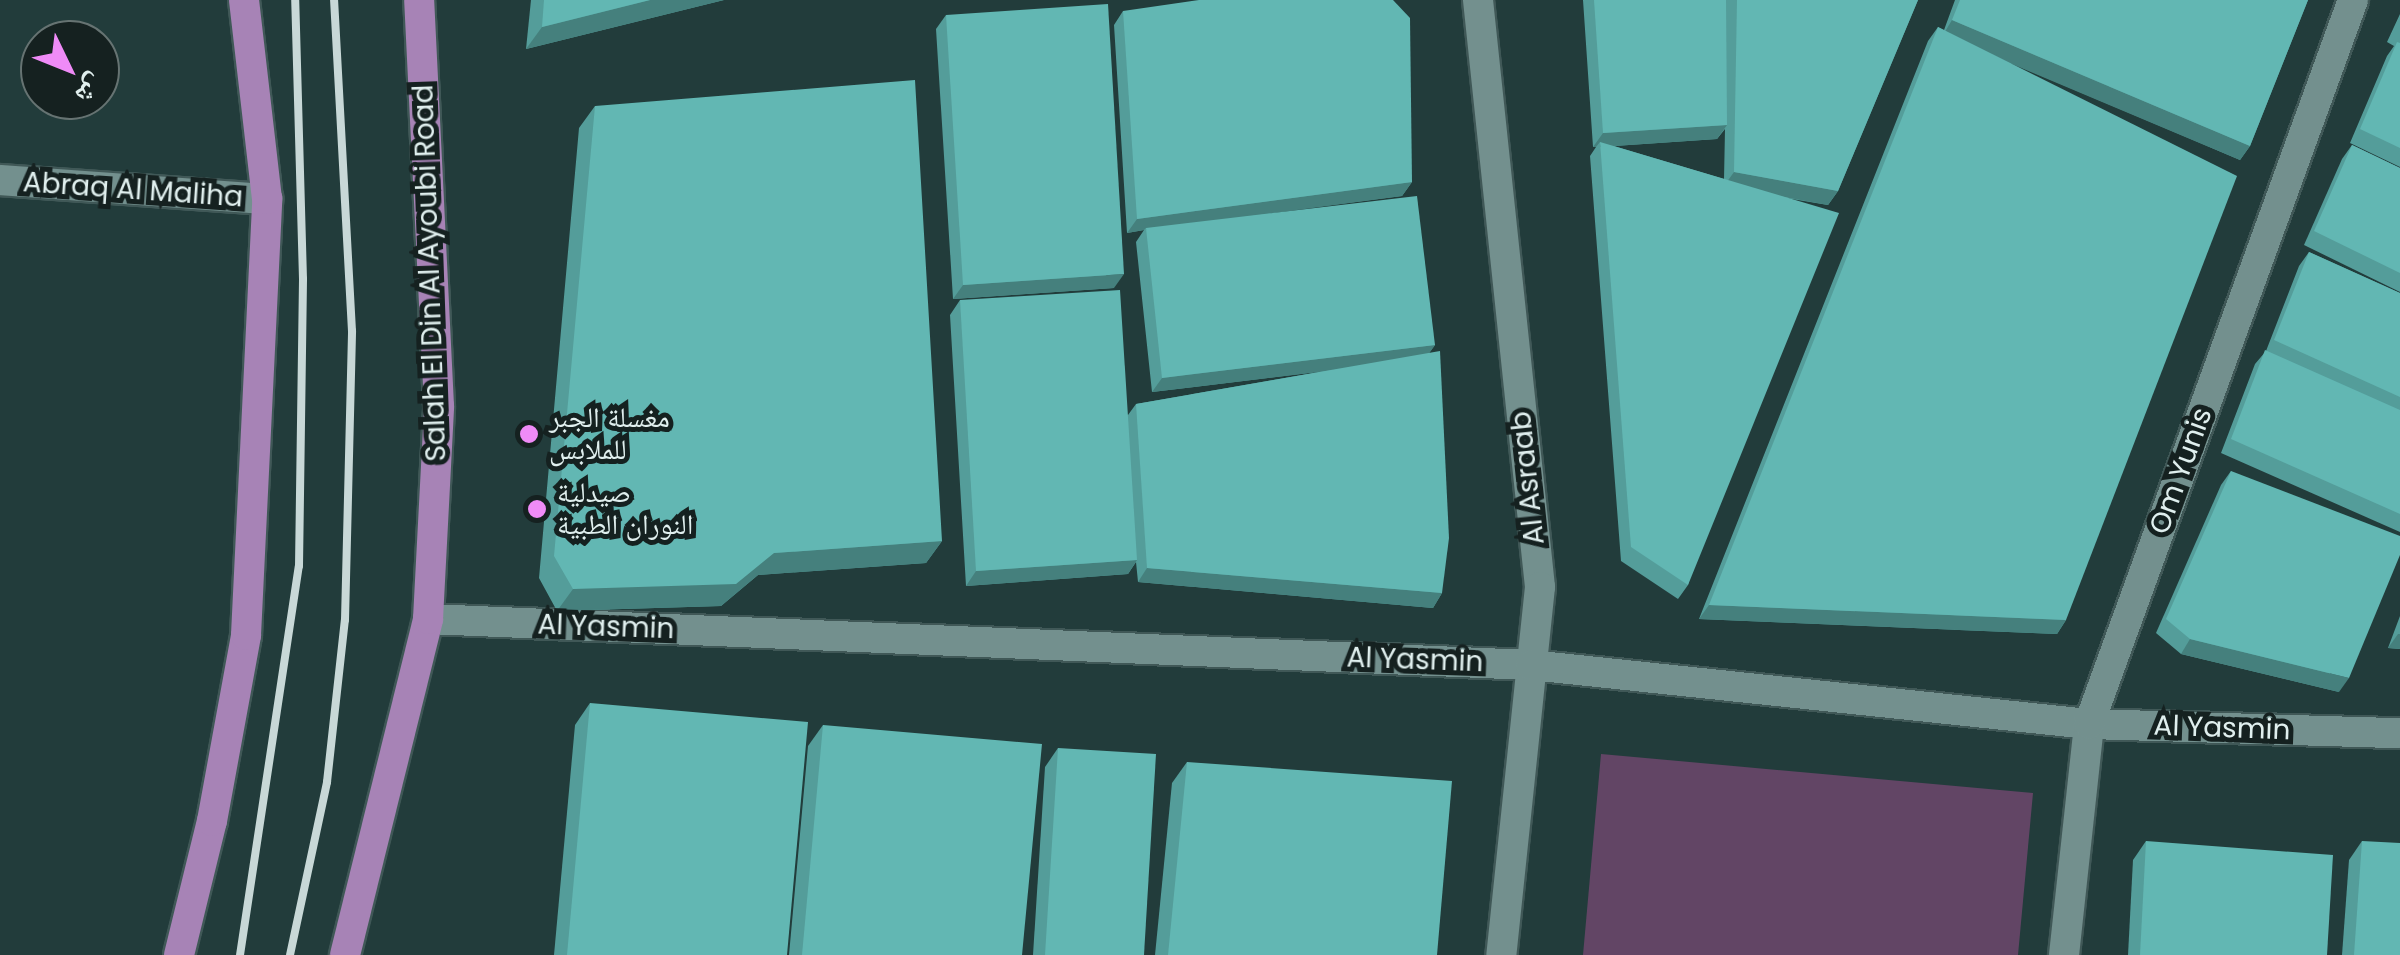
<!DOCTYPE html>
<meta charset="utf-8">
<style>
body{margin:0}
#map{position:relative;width:2400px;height:955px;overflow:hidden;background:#223c3b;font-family:Poppins,"Noto Naskh Arabic",sans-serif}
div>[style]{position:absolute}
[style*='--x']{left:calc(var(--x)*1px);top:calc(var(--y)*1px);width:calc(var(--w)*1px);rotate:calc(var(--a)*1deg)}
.green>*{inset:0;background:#624565}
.roads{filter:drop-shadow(2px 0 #405857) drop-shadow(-2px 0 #405857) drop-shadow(0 2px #405857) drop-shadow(0 -2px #405857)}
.minor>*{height:30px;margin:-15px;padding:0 15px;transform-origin:15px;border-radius:15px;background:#73908e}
.major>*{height:30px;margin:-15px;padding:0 15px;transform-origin:15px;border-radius:15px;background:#a783b6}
.rail>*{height:8px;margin:-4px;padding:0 4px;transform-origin:4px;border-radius:4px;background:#c8d8d7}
.wall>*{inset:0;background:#549d9a}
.shaded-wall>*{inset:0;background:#45807d}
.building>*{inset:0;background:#62b7b3}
.dots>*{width:28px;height:28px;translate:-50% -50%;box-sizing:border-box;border:5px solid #152120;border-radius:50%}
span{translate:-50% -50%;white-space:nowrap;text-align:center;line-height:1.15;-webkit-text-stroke:10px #152120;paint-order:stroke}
.street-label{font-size:28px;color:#e0efee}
.poi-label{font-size:28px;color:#e0efee}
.left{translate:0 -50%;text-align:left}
.north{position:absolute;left:20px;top:20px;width:100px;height:100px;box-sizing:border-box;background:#152120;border:2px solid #667372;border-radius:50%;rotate:133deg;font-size:28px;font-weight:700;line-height:40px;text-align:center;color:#e0efee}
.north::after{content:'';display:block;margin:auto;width:35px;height:45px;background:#ef8bf7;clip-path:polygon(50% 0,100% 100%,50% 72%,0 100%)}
</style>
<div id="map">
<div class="green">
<i style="clip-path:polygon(1601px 754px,2033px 793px,2018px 955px,1583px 955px)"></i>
</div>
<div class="roads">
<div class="minor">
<i style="--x:1478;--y:0;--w:590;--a:83.97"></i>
<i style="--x:1540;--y:587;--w:370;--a:96"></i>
<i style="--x:0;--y:180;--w:268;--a:4.1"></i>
<i style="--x:428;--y:619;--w:1104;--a:2.39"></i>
<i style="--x:1531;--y:665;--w:561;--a:6.04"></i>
<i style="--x:2089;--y:724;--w:311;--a:1.7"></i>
<i style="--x:2064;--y:955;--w:232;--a:-83.8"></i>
<i style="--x:2089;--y:724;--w:771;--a:-69.97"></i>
</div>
<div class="major">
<i style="--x:179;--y:955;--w:138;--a:-76.2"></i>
<i style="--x:212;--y:821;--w:189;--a:-79.6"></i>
<i style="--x:246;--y:635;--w:437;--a:-87.2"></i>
<i style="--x:267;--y:199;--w:200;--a:-96.6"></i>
<i style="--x:345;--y:955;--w:346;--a:-76.1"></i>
<i style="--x:428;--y:619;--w:213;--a:-87"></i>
<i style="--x:439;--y:406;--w:406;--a:-92.8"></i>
</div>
</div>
<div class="rail">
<i style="--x:240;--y:955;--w:393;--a:-81.4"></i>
<i style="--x:299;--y:566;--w:287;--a:-89.2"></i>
<i style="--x:303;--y:279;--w:279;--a:-91.6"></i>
<i style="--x:290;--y:955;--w:177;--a:-77.9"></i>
<i style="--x:327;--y:782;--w:163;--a:-83.7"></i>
<i style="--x:345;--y:620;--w:289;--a:-88.6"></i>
<i style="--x:352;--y:331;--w:331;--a:-93.1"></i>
</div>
<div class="wall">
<i style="clip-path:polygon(531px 0,724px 0,526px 49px)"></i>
<i style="clip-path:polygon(evenodd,1583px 0,1918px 0,1838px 191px,1828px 205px,1786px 198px,1688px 585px,1678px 599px,1621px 561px,1590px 156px,1596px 147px,1593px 147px,1583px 0,1725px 129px,1724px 179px,1614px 146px,1717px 139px,1725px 129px)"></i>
<i style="clip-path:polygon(1955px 0,2308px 0,2250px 146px,2240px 160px,2011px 63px,2066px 620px,2057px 634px,1699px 619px,1928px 41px,1938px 27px,1944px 30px)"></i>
<i style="clip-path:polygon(1123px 11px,1412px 182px,1402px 196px,1270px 213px,1435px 345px,1429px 353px,1442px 593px,1433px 608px,1138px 582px,1136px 562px,1128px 574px,966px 586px,950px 315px,960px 300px,1128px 415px,1136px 404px,1325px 371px,1152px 392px,1136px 242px,1144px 230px,1127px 233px,1114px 25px)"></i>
<i style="clip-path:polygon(2400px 14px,2400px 167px,2350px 143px,2387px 56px,2394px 46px,2387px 42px)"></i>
<i style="clip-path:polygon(946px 15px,1114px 288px,953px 299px,936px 29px)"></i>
<i style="clip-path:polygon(595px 106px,942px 541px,926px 563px,758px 575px,721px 606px,557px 611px,539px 578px,579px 128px)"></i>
<i style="clip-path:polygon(2352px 145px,2400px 168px,2400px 292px,2304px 245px,2342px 159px)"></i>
<i style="clip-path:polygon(2309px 252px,2400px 293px,2400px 532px,2221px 453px,2255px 364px,2266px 351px,2299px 266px)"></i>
<i style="clip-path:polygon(2231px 471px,2339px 692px,2181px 654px,2156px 633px,2221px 485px)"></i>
<i style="clip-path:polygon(2400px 616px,2400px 649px,2388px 648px)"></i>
<i style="clip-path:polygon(590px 703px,787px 955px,554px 955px,575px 725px)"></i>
<i style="clip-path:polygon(823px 725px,1022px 955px,789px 955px,808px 746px)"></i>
<i style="clip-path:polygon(1058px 748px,1144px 955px,1033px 955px,1045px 767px)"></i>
<i style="clip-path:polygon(1187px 762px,1437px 955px,1155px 955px,1172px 783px)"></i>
<i style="clip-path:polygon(2146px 841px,2327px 955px,2128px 955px,2133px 860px)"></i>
<i style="clip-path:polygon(2362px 841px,2400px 955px,2342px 955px,2349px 860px)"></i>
</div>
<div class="shaded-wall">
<i style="clip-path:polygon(650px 0,724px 0,526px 49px,542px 27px)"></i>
<i style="clip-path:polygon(1952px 20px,2250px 146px,2240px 160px,1943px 35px)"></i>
<i style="clip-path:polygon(1727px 125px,1717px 139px,1600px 147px,1600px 142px,1596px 147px,1593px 147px,1603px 133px)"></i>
<i style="clip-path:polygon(1734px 172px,1838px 191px,1828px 205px,1724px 186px)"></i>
<i style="clip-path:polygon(1412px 182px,1402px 196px,1146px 230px,1146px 228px,1144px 230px,1127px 233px,1137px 219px)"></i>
<i style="clip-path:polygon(1124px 274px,1114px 288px,953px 299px,963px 285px)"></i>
<i style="clip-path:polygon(1435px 345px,1425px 359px,1152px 392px,1162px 378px)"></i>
<i style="clip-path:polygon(942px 541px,926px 563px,758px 575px,721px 606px,557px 611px,573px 589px,774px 553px)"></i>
<i style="clip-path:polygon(1137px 560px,1128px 574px,966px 586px,976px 571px)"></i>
<i style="clip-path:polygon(1147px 568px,1442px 593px,1433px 608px,1138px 582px)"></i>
<i style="clip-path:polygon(1709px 605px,2066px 620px,2057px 634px,1699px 619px)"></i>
<i style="clip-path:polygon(2398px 634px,2400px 634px,2400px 649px,2388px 648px)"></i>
<i style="clip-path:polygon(2190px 639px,2349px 678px,2339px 692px,2181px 654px)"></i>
</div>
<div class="building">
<i style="clip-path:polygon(544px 0,650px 0,542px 27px)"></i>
<i style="clip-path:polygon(1199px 0,1393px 0,1410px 18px,1412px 182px,1137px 219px,1123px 11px)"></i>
<i style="clip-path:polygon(1594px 0,1726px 0,1727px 125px,1603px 133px)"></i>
<i style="clip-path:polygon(1737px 0,1918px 0,1838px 191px,1734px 172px)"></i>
<i style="clip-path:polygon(1960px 0,2308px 0,2250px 146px,1952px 20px)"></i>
<i style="clip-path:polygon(1108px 4px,1124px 274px,963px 285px,946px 15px)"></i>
<i style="clip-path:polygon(1938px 27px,2237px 176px,2066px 620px,1709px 605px)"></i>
<i style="clip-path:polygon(2397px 42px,2400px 43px,2400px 148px,2360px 129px)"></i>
<i style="clip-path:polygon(915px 80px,942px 541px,774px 553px,736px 584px,573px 589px,554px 556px,595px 106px)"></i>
<i style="clip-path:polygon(1600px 142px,1839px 213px,1688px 585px,1631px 547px)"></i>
<i style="clip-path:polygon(2352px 145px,2400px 168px,2400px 273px,2314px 231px)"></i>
<i style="clip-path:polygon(1417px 196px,1435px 345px,1162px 378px,1146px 228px)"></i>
<i style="clip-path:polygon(2309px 252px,2400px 293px,2400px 397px,2274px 340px)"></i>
<i style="clip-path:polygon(1120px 290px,1137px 560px,976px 571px,960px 300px)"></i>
<i style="clip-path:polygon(2265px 350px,2400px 410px,2400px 514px,2231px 439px)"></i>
<i style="clip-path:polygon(1440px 351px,1449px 538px,1442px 593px,1147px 568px,1136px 404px)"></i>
<i style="clip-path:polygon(2231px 471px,2400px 536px,2400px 555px,2349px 678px,2190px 639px,2166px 619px)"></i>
<i style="clip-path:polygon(590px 703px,808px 722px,787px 955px,567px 955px)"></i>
<i style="clip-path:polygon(823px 725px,1042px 744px,1022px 955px,802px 955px)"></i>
<i style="clip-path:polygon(1058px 748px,1156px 754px,1144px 955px,1045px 955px)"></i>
<i style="clip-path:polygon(1187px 762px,1452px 781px,1437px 955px,1168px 955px)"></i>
<i style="clip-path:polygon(2146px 841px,2333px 855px,2327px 955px,2140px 955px)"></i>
<i style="clip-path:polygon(2362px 841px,2400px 843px,2400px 955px,2354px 955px)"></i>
</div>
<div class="dots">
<i style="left:529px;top:434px;background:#ef8bf7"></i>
<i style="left:537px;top:509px;background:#ef8bf7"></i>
</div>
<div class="street-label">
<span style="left:133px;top:190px;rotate:4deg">Abraq Al Maliha</span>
<span style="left:430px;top:273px;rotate:-92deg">Salah El Din Al Ayoubi Road</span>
<span style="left:2181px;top:471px;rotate:-70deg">Om Yunis</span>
<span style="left:1528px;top:478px;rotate:-96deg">Al Asraab</span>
<span style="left:606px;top:627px;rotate:2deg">Al Yasmin</span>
<span style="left:1415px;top:660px;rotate:2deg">Al Yasmin</span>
<span style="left:2222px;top:728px;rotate:2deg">Al Yasmin</span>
</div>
<div class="poi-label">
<span class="left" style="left:549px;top:434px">مغسلة الجبر<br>للملابس</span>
<span class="left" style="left:557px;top:509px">صيدلية<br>النوران الطبية</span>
</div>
<div class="north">ش</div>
</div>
